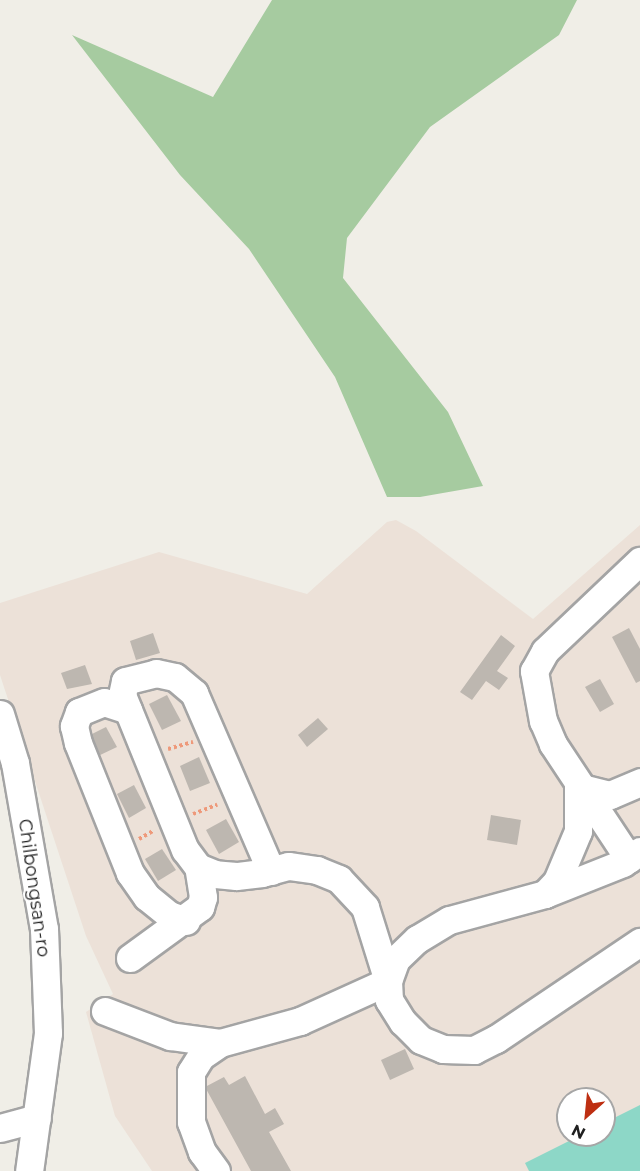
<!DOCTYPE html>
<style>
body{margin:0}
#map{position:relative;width:640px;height:1171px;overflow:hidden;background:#f0eee7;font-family:Montserrat,sans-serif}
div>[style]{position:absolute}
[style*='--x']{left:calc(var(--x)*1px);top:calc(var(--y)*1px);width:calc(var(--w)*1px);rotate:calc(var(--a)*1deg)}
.military>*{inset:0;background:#ece1d8}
.forest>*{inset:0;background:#a6cba0}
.pitch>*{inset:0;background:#8dd7c7}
.building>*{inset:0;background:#bdb7b0}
.path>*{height:4px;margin-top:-2px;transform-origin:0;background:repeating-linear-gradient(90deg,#ee997a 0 3px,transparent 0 6px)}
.roads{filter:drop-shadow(2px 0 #a4a4a4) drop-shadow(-2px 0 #a4a4a4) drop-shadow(0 2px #a4a4a4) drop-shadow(0 -2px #a4a4a4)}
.minor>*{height:27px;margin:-13.5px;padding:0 13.5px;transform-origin:13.5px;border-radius:13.5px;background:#fff}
span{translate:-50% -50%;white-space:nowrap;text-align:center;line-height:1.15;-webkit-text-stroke:4.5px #fff;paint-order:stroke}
.street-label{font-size:18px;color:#202020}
.north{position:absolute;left:556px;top:1087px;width:60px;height:60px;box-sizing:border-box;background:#fff;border:2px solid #a6a6a6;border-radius:50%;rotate:207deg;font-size:16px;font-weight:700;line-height:24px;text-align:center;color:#202020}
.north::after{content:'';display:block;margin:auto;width:21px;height:27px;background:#be2f12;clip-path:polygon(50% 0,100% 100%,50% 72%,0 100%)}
</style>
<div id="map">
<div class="military">
<i style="clip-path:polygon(evenodd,396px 520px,416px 531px,533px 619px,640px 525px,640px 1171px,152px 1171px,115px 1116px,86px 1012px,113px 994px,86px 936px,0 675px,0 603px,159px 552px,307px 594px,387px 522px,396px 520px,568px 1099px,604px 1099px,604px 1135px,568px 1135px,568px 1099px)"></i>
</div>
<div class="forest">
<i style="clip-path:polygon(272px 0,577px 0,559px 35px,430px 127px,347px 238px,343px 278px,448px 412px,483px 486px,420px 497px,387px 497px,335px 377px,249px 249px,180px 175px,72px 35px,213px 97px)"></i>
</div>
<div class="pitch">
<i style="clip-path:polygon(640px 1105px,640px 1171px,529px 1171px,525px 1163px,581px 1135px,604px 1135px,604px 1123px)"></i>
</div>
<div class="building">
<i style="clip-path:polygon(629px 628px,640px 649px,640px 681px,636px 683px,612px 637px)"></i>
<i style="clip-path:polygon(153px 633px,160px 653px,136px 660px,130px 641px)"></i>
<i style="clip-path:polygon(501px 635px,515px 646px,497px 671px,508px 678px,499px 690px,486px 681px,472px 700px,460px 692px)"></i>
<i style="clip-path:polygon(85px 665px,92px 684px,67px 689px,61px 673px)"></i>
<i style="clip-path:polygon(600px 679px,614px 704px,600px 712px,585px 687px)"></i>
<i style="clip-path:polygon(167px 695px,181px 721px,162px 730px,149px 704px)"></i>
<i style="clip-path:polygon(318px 718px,328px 729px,307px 747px,298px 735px)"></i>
<i style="clip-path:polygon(106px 727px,117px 747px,98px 756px,88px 736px)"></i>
<i style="clip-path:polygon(199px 757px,210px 783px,190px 791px,180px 766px)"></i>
<i style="clip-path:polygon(134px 785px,146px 808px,129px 818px,117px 794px)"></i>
<i style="clip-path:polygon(491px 815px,521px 820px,517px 845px,487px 840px)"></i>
<i style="clip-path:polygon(226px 819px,239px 842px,219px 854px,206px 830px)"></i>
<i style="clip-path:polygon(162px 849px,176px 870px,158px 881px,145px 859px)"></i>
<i style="clip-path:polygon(405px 1049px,414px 1069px,390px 1080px,381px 1060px)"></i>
<i style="clip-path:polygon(245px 1076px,265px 1114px,275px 1108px,284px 1124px,269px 1132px,291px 1171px,251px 1171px,205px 1087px,224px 1077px,229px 1085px)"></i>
</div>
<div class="path">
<i style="--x:168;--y:749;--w:26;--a:-16"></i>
<i style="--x:193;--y:814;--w:26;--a:-21"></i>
<i style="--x:139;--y:839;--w:16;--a:-30"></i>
</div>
<div class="roads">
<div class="minor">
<i style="--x:128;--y:710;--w:25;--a:-162"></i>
<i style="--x:104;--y:702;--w:27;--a:158"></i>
<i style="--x:79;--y:712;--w:15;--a:110"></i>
<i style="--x:74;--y:726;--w:17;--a:77"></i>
<i style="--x:78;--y:743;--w:140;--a:68.2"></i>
<i style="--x:130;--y:873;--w:29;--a:55"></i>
<i style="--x:147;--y:897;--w:28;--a:39"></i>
<i style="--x:169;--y:915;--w:18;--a:19"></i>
<i style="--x:0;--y:714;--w:51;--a:73"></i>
<i style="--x:15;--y:763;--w:169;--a:80.1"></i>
<i style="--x:44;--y:929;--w:104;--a:87.8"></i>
<i style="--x:48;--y:1033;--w:139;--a:97.8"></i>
<i style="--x:640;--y:851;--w:21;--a:145"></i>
<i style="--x:623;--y:863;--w:84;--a:158.3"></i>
<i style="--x:545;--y:894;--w:99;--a:164.8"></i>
<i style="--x:449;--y:920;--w:37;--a:149"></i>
<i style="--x:417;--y:939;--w:29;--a:136"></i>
<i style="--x:396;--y:959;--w:23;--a:110"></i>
<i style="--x:388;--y:981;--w:19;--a:87"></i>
<i style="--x:389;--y:1000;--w:26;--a:58"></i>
<i style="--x:403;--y:1022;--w:25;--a:45"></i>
<i style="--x:421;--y:1040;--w:24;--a:22"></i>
<i style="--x:443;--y:1049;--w:31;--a:2"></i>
<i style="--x:474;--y:1050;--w:25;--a:-27"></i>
<i style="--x:496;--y:1039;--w:174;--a:-34"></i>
<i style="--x:629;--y:859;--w:138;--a:-123.5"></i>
<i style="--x:553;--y:744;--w:25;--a:-113"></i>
<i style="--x:543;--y:721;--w:51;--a:-100.2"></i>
<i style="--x:534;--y:671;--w:23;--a:-61"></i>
<i style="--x:545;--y:651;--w:131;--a:-43.5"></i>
<i style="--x:545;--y:894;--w:18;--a:-47"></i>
<i style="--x:557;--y:881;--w:54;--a:-67.2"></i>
<i style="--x:578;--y:831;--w:44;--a:-90"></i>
<i style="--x:578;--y:787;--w:33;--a:14"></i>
<i style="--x:610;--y:795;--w:33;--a:-23"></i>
<i style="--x:130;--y:958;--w:87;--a:-36.1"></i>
<i style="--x:200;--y:907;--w:10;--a:-73"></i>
<i style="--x:203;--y:897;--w:30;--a:-99"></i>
<i style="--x:105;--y:1011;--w:70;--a:21"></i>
<i style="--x:170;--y:1036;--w:50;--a:8"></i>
<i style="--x:0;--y:1128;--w:38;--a:-15"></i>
<i style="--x:216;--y:1171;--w:24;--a:-126"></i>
<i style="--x:202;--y:1152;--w:32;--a:-110"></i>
<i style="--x:191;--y:1122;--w:50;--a:-90"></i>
<i style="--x:191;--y:1072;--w:19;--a:-58"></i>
<i style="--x:201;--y:1056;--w:23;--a:-34"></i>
<i style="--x:220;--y:1043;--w:83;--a:-15.4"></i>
<i style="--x:300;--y:1021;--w:97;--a:-24.4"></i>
<i style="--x:388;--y:981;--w:77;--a:-107.3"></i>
<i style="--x:365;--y:907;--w:38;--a:-133"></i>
<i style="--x:339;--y:879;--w:24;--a:-158"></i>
<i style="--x:317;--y:870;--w:29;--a:-172"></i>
<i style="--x:288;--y:866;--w:27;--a:165"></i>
<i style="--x:262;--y:873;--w:26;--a:173"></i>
<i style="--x:236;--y:876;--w:21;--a:-175"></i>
<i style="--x:215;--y:874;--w:18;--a:-158"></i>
<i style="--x:198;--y:867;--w:21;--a:-127"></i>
<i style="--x:185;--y:850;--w:167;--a:-112.1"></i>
<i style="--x:122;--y:695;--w:14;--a:-78"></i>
<i style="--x:125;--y:681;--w:32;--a:-14"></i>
<i style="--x:156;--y:673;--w:19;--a:12"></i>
<i style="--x:175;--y:677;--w:25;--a:40"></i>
<i style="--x:194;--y:693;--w:194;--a:66.6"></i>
</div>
</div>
<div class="street-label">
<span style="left:34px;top:888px;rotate:82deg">Chilbongsan-ro</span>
</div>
<div class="north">N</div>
</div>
